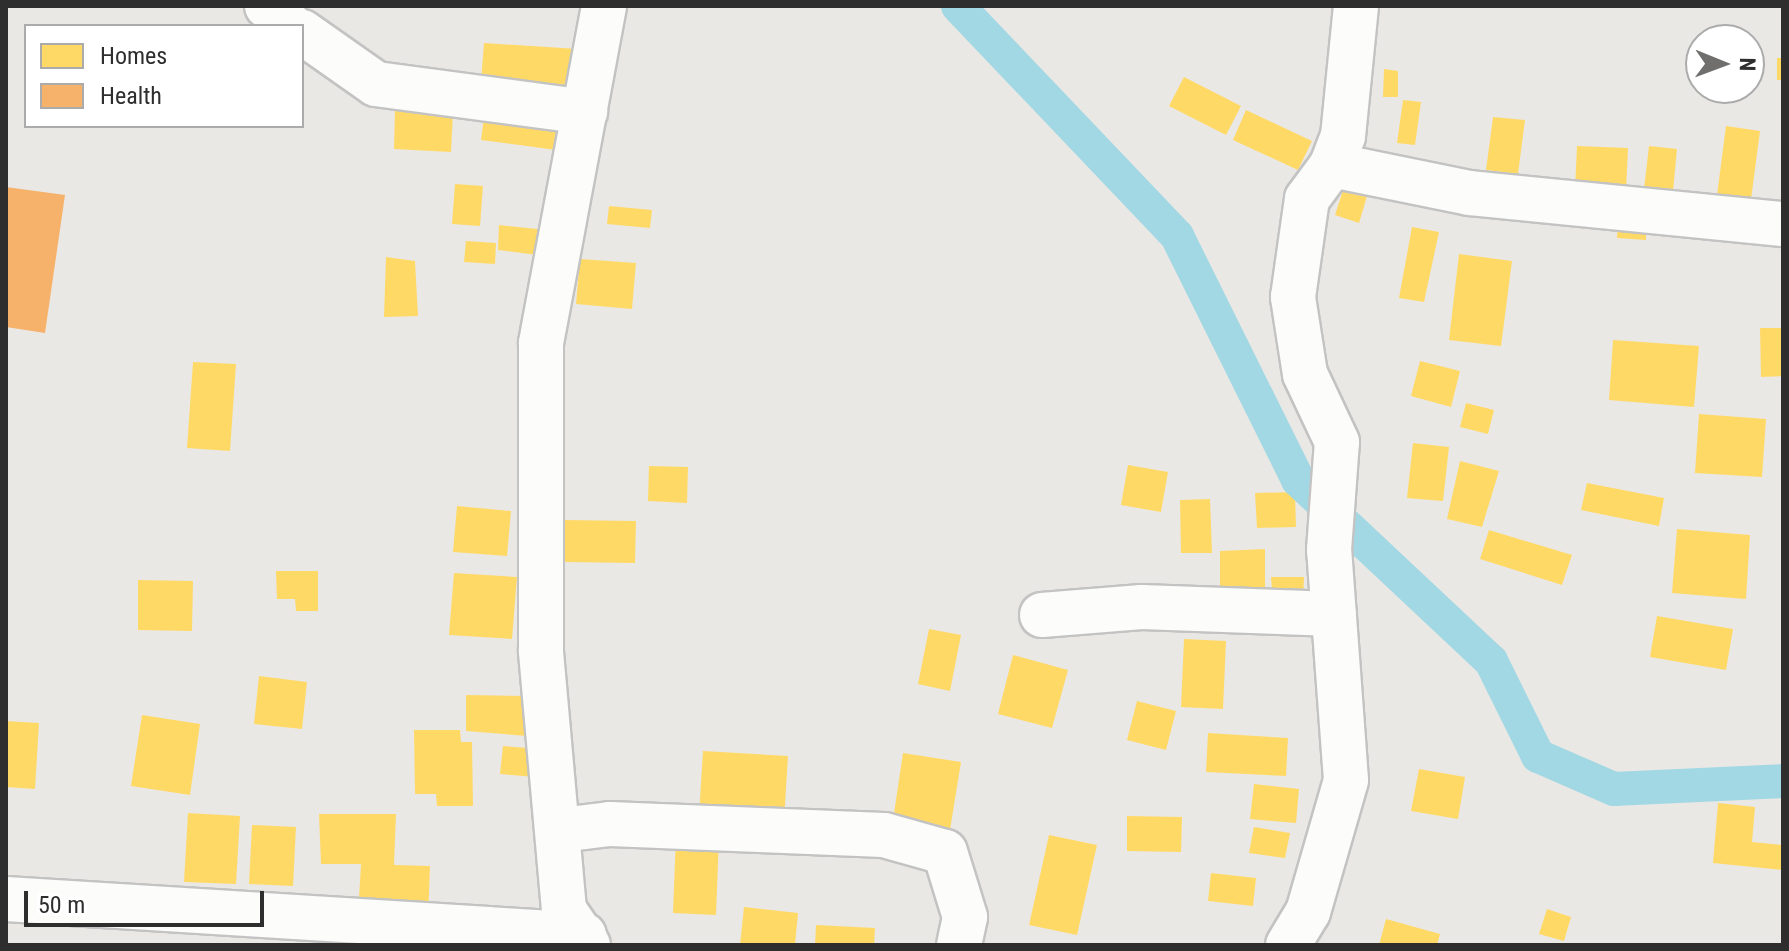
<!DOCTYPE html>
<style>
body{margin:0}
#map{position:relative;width:1789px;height:951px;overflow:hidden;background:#eae8e5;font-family:"Roboto Condensed",sans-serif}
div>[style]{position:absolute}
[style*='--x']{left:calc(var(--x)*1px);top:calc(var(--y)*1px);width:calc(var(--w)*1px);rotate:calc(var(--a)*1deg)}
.homes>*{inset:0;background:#ffd966}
.health>*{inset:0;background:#f6b26b}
.canal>*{height:34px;margin:-17px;padding:0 17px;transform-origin:17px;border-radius:17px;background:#a2d8e3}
.roads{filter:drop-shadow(2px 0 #c3c3c3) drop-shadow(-2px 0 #c3c3c3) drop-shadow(0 2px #c3c3c3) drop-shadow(0 -2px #c3c3c3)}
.minor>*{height:44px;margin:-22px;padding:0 22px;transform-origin:22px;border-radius:22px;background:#fcfcfb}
span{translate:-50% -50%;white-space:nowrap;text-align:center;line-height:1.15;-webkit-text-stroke:8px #fff;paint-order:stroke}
.frame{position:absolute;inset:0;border:8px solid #2e2e2e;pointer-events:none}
.legend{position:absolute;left:24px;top:24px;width:280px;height:104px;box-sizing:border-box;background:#fff;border:2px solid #ababab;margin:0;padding:10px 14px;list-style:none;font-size:24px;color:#2e2e2e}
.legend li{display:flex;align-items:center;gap:16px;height:40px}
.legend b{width:40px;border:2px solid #ababab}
.north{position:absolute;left:1685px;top:24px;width:80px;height:80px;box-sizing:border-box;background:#fff;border:2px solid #ababab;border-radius:50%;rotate:91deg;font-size:22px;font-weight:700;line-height:32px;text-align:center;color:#2e2e2e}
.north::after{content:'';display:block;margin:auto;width:28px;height:36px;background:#706f6e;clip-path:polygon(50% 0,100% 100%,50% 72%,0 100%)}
.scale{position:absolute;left:24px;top:891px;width:240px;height:36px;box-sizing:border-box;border:4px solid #2e2e2e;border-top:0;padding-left:10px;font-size:24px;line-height:28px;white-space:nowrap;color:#2e2e2e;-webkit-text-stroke:6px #fff;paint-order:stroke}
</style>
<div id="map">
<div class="homes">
<i style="clip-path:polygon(484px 43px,578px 49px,576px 87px,481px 81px)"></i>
<i style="clip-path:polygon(1777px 58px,1783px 58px,1783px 80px,1777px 80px)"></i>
<i style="clip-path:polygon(1384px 69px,1398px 71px,1398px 97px,1383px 97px)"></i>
<i style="clip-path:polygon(1184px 77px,1241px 106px,1226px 135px,1169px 106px)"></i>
<i style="clip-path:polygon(1403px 100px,1421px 102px,1415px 145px,1397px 143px)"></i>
<i style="clip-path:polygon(395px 109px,453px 112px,451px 152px,394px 149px)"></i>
<i style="clip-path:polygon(1246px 110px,1312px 141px,1298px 170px,1233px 140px)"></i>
<i style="clip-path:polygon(484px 117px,559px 126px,556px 150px,481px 140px)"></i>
<i style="clip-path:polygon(1493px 117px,1525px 120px,1518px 174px,1486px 170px)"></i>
<i style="clip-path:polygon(1726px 126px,1760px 131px,1750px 207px,1716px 203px)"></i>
<i style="clip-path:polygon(1577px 146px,1628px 148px,1626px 191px,1575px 189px)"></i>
<i style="clip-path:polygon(1649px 146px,1677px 149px,1672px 202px,1643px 198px)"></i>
<i style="clip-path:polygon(1348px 175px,1371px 183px,1359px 223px,1335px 215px)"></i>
<i style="clip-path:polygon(455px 184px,483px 186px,480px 226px,452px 224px)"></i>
<i style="clip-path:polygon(609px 206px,652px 210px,650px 228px,607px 224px)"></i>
<i style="clip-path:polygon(1618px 221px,1646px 222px,1646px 240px,1617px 238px)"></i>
<i style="clip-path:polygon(499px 225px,547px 230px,546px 256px,498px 250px)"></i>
<i style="clip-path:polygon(1412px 227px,1439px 232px,1424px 302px,1399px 298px)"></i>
<i style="clip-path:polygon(466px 241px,496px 243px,495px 264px,464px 262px)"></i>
<i style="clip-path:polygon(1459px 254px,1512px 261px,1501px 346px,1449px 340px)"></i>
<i style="clip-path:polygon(386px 257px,415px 261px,418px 316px,384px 317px)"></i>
<i style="clip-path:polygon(580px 259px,636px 263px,632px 309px,576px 304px)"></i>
<i style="clip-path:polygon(1760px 328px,1783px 328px,1783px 376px,1761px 377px)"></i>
<i style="clip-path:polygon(1613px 340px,1699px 346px,1694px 407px,1609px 400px)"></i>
<i style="clip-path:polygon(1420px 361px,1460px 371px,1451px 407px,1411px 396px)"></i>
<i style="clip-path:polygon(193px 362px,236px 364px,230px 451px,187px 448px)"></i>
<i style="clip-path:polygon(1466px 403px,1494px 410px,1488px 434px,1460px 427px)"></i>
<i style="clip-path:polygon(1699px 414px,1766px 419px,1762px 477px,1695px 473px)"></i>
<i style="clip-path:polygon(1413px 443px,1449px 447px,1443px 501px,1407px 498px)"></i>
<i style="clip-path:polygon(1460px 461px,1499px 471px,1482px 527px,1447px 519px)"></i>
<i style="clip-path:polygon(1128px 465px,1168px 472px,1161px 512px,1121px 505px)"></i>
<i style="clip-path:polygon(649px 466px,688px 467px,687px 503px,648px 501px)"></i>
<i style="clip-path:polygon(1587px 483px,1664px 498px,1659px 526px,1581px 510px)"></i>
<i style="clip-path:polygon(1295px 492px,1296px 527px,1257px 528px,1255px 493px)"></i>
<i style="clip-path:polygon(1210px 499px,1212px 553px,1181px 553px,1180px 500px)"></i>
<i style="clip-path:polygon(457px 506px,511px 511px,507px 556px,453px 552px)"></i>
<i style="clip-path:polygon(563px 520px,636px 521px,635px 563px,563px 562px)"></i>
<i style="clip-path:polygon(1677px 529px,1750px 535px,1746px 599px,1672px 593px)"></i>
<i style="clip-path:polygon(1489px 530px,1572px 555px,1562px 585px,1480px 559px)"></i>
<i style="clip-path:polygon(1265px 549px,1265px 593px,1220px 592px,1220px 551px)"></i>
<i style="clip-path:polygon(276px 571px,318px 571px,318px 611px,296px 611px,295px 599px,277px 599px)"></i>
<i style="clip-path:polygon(454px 573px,517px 577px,512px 639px,449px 635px)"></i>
<i style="clip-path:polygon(1271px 577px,1304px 577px,1303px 602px,1273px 603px)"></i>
<i style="clip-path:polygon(138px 580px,193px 581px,192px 631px,138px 630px)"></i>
<i style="clip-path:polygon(1657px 616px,1733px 629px,1726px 670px,1650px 657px)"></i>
<i style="clip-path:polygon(929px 629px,961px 635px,950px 691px,918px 684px)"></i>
<i style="clip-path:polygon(1184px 639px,1226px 641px,1223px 709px,1181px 707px)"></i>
<i style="clip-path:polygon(1013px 655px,1068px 670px,1052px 728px,998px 714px)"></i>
<i style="clip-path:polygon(259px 676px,307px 682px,302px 729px,254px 724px)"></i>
<i style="clip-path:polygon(466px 695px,529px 696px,527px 736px,466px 731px)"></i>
<i style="clip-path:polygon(1137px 701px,1176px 711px,1166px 750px,1127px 740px)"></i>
<i style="clip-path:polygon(142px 715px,200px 724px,190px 795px,131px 786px)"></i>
<i style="clip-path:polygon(6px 721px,39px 723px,35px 789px,6px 787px)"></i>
<i style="clip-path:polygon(414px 730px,460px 730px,461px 742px,472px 742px,473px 806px,437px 806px,436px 794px,415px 794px)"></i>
<i style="clip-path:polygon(1208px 733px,1288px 738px,1286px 776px,1206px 772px)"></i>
<i style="clip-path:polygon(503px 746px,540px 749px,536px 777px,500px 774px)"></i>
<i style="clip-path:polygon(703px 751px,788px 756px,784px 821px,699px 816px)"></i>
<i style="clip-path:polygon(903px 753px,961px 762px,950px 830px,893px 820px)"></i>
<i style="clip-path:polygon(1419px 769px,1465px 777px,1458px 819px,1411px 811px)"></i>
<i style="clip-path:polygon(1254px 784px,1299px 789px,1296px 823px,1250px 819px)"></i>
<i style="clip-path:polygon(1718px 803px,1755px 807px,1752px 842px,1783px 845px,1782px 870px,1713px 863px)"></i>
<i style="clip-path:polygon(188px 813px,240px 816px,236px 884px,184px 882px)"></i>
<i style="clip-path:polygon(319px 814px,396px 814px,394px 865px,430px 866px,428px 920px,358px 916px,361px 864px,321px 864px)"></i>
<i style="clip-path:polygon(1127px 816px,1182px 817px,1181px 852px,1127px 851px)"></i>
<i style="clip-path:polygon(252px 825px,296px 827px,293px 886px,249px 884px)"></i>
<i style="clip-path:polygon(1254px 827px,1290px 833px,1285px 858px,1249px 853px)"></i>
<i style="clip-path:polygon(676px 835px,719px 837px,716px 915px,673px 913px)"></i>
<i style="clip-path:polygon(1049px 835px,1097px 845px,1077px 935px,1029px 925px)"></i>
<i style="clip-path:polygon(1211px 873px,1256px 878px,1253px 906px,1208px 901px)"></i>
<i style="clip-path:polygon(744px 907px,798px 913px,795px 945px,740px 945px)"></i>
<i style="clip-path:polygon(1547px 909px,1571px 917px,1564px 941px,1539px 934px)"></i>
<i style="clip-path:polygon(1386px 919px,1440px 934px,1437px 945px,1379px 945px)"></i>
<i style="clip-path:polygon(816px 925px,875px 928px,874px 945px,815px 945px)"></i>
</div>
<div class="health">
<i style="clip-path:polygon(6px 187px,65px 195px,45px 333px,6px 327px)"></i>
</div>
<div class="canal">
<i style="--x:958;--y:6;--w:318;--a:46.4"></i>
<i style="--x:1177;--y:236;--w:272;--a:63.6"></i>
<i style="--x:1298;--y:480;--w:265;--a:43.2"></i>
<i style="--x:1491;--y:661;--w:106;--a:63.7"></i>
<i style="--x:1538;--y:756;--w:83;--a:23.5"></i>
<i style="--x:1614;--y:789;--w:169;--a:-2.7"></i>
</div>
<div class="roads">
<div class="minor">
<i style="--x:267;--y:6;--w:31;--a:40"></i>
<i style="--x:1356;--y:6;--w:131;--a:95.7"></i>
<i style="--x:1343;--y:136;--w:31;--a:111"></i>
<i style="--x:1332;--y:165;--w:141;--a:11.5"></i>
<i style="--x:1470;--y:193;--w:315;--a:5.7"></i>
<i style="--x:302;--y:32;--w:90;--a:35.1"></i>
<i style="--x:376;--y:84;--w:211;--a:7.6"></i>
<i style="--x:1042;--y:615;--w:100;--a:-4.6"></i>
<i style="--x:1142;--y:607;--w:192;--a:2.1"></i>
<i style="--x:561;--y:830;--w:49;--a:-7"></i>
<i style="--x:610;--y:824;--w:274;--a:2.3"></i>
<i style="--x:884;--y:835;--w:63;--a:15.6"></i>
<i style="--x:945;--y:852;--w:68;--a:72.9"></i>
<i style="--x:965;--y:917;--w:29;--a:102"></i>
<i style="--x:6;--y:899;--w:579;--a:3.56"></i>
<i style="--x:588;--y:945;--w:42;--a:-124.4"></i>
<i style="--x:564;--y:910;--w:261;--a:-95.1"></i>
<i style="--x:541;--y:650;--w:307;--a:-90"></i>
<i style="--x:541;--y:343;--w:343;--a:-79.4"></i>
<i style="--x:1288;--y:945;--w:39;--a:-59"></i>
<i style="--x:1308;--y:912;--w:137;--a:-73.9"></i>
<i style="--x:1346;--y:780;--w:231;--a:-94.2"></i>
<i style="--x:1329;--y:550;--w:108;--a:-85.8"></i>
<i style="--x:1337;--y:442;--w:75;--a:-115.2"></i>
<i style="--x:1305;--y:374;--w:78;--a:-98.9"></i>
<i style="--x:1293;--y:297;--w:99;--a:-81.9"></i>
<i style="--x:1307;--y:199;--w:42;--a:-53.7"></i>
</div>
</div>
<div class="frame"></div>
<ul class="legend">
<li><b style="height:22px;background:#ffd966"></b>Homes</li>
<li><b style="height:22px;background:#f6b26b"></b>Health</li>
</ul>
<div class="north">N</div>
<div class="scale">50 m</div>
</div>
